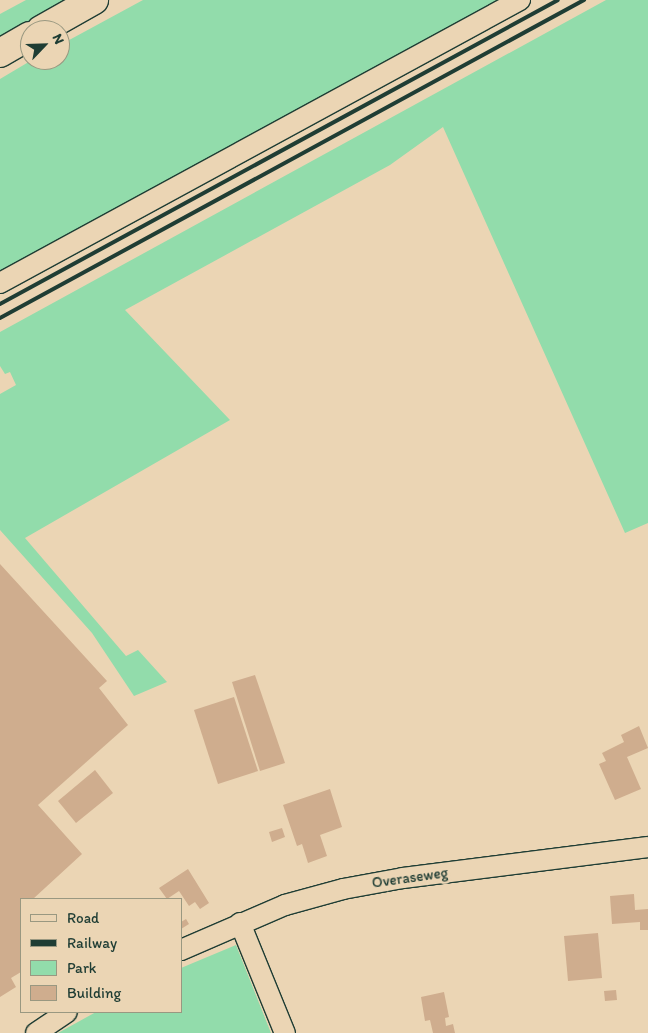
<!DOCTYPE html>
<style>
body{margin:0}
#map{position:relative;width:648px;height:1033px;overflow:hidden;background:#ebd5b4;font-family:Itim,sans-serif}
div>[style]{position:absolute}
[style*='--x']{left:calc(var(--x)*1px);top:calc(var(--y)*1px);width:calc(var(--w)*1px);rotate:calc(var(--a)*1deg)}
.green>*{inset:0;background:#92dcab}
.building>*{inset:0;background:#cfad8e}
.roads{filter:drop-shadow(1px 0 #1f3d34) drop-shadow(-1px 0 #1f3d34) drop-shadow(0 1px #1f3d34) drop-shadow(0 -1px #1f3d34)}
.minor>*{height:20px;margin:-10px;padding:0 10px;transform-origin:10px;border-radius:10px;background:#ebd5b4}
.highway>*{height:28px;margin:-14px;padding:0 14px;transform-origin:14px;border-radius:14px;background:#ebd5b4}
.rail>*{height:4px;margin:-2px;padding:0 2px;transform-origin:2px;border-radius:2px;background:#1f3d34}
span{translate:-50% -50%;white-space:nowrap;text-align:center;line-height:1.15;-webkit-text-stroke:5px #ebd5b4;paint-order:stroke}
.street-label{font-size:15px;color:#1f3d34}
.legend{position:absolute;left:20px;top:898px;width:162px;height:115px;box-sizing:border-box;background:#ebd5b4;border:1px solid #999881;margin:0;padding:6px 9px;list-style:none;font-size:15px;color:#1f3d34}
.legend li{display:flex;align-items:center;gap:10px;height:25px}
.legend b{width:25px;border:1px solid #999881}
.north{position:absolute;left:20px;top:20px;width:50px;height:50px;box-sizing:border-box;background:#ebd5b4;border:1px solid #999881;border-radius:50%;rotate:66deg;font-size:14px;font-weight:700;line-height:20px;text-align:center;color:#1f3d34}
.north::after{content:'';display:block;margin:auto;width:18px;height:22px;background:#1f3d34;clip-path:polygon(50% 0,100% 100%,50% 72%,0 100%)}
</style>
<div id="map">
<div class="green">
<i style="clip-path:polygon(26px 0,71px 0,0 40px,0 14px)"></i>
<i style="clip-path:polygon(143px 0,512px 0,0 278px,0 79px,32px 60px,60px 60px,60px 45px)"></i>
<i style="clip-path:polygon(606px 0,648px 0,648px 523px,625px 533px,443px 127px,390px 165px,125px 310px,230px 420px,25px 538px,126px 656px,138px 650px,167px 682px,134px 696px,92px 633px,0 530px,0 394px,16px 385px,10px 372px,5px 374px,0 366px,0 332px)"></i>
<i style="clip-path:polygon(236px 945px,271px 1033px,58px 1033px,96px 1012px,181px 1012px,181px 968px)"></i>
</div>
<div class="building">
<i style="clip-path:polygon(0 564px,107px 681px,99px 688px,128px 725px,38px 805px,82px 854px,33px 899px,21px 899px,21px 972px,11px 978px,16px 987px,0 997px)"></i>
<i style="clip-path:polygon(255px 675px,285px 763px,260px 771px,232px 682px)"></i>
<i style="clip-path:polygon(234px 697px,258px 771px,218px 784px,194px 710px)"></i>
<i style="clip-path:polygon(639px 726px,648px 748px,627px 757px,641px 789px,615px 800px,599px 764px,606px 761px,602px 753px,624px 742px,621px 735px)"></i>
<i style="clip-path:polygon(95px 770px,113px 793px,76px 823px,58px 801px)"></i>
<i style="clip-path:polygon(330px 789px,342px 827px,320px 835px,327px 856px,308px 863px,302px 844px,297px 846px,283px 805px)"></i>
<i style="clip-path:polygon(282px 828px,285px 837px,272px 842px,269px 832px)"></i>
<i style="clip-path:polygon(188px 869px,209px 903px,200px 909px,195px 902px,189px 906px,179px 891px,167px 899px,159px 888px)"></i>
<i style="clip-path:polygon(634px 894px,635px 910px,648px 909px,648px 930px,640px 930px,640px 922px,612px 924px,610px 896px)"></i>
<i style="clip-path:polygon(186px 919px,189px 924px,181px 929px,181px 922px)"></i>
<i style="clip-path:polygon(598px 933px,602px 978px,568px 981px,564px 936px)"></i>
<i style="clip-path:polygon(616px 990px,617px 1000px,605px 1001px,604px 991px)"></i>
<i style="clip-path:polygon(444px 992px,449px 1017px,445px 1018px,446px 1026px,453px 1024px,455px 1033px,433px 1033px,430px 1020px,425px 1021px,421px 997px)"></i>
</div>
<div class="roads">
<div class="minor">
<i style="--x:0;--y:283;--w:592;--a:-28.56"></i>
<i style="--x:240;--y:923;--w:119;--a:67.8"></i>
<i style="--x:181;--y:950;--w:113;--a:-23.4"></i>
<i style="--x:285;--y:905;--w:60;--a:-15.4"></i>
<i style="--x:343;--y:889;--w:61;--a:-10.4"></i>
<i style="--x:403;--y:878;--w:247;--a:-7.2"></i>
<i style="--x:36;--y:1033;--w:37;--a:-34"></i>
</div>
<div class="highway">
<i style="--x:41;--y:30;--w:61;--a:-29.5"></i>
<i style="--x:0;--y:53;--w:34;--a:-30"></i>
</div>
</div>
<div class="rail">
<i style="--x:0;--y:304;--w:635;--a:-28.58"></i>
<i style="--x:0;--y:318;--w:665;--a:-28.57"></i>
</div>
<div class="street-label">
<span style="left:410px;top:878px;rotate:-8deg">Overaseweg</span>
</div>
<ul class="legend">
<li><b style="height:6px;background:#ebd5b4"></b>Road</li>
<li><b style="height:6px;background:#1f3d34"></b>Railway</li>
<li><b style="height:14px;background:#92dcab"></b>Park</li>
<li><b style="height:14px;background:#cfad8e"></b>Building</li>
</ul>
<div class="north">N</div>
</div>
